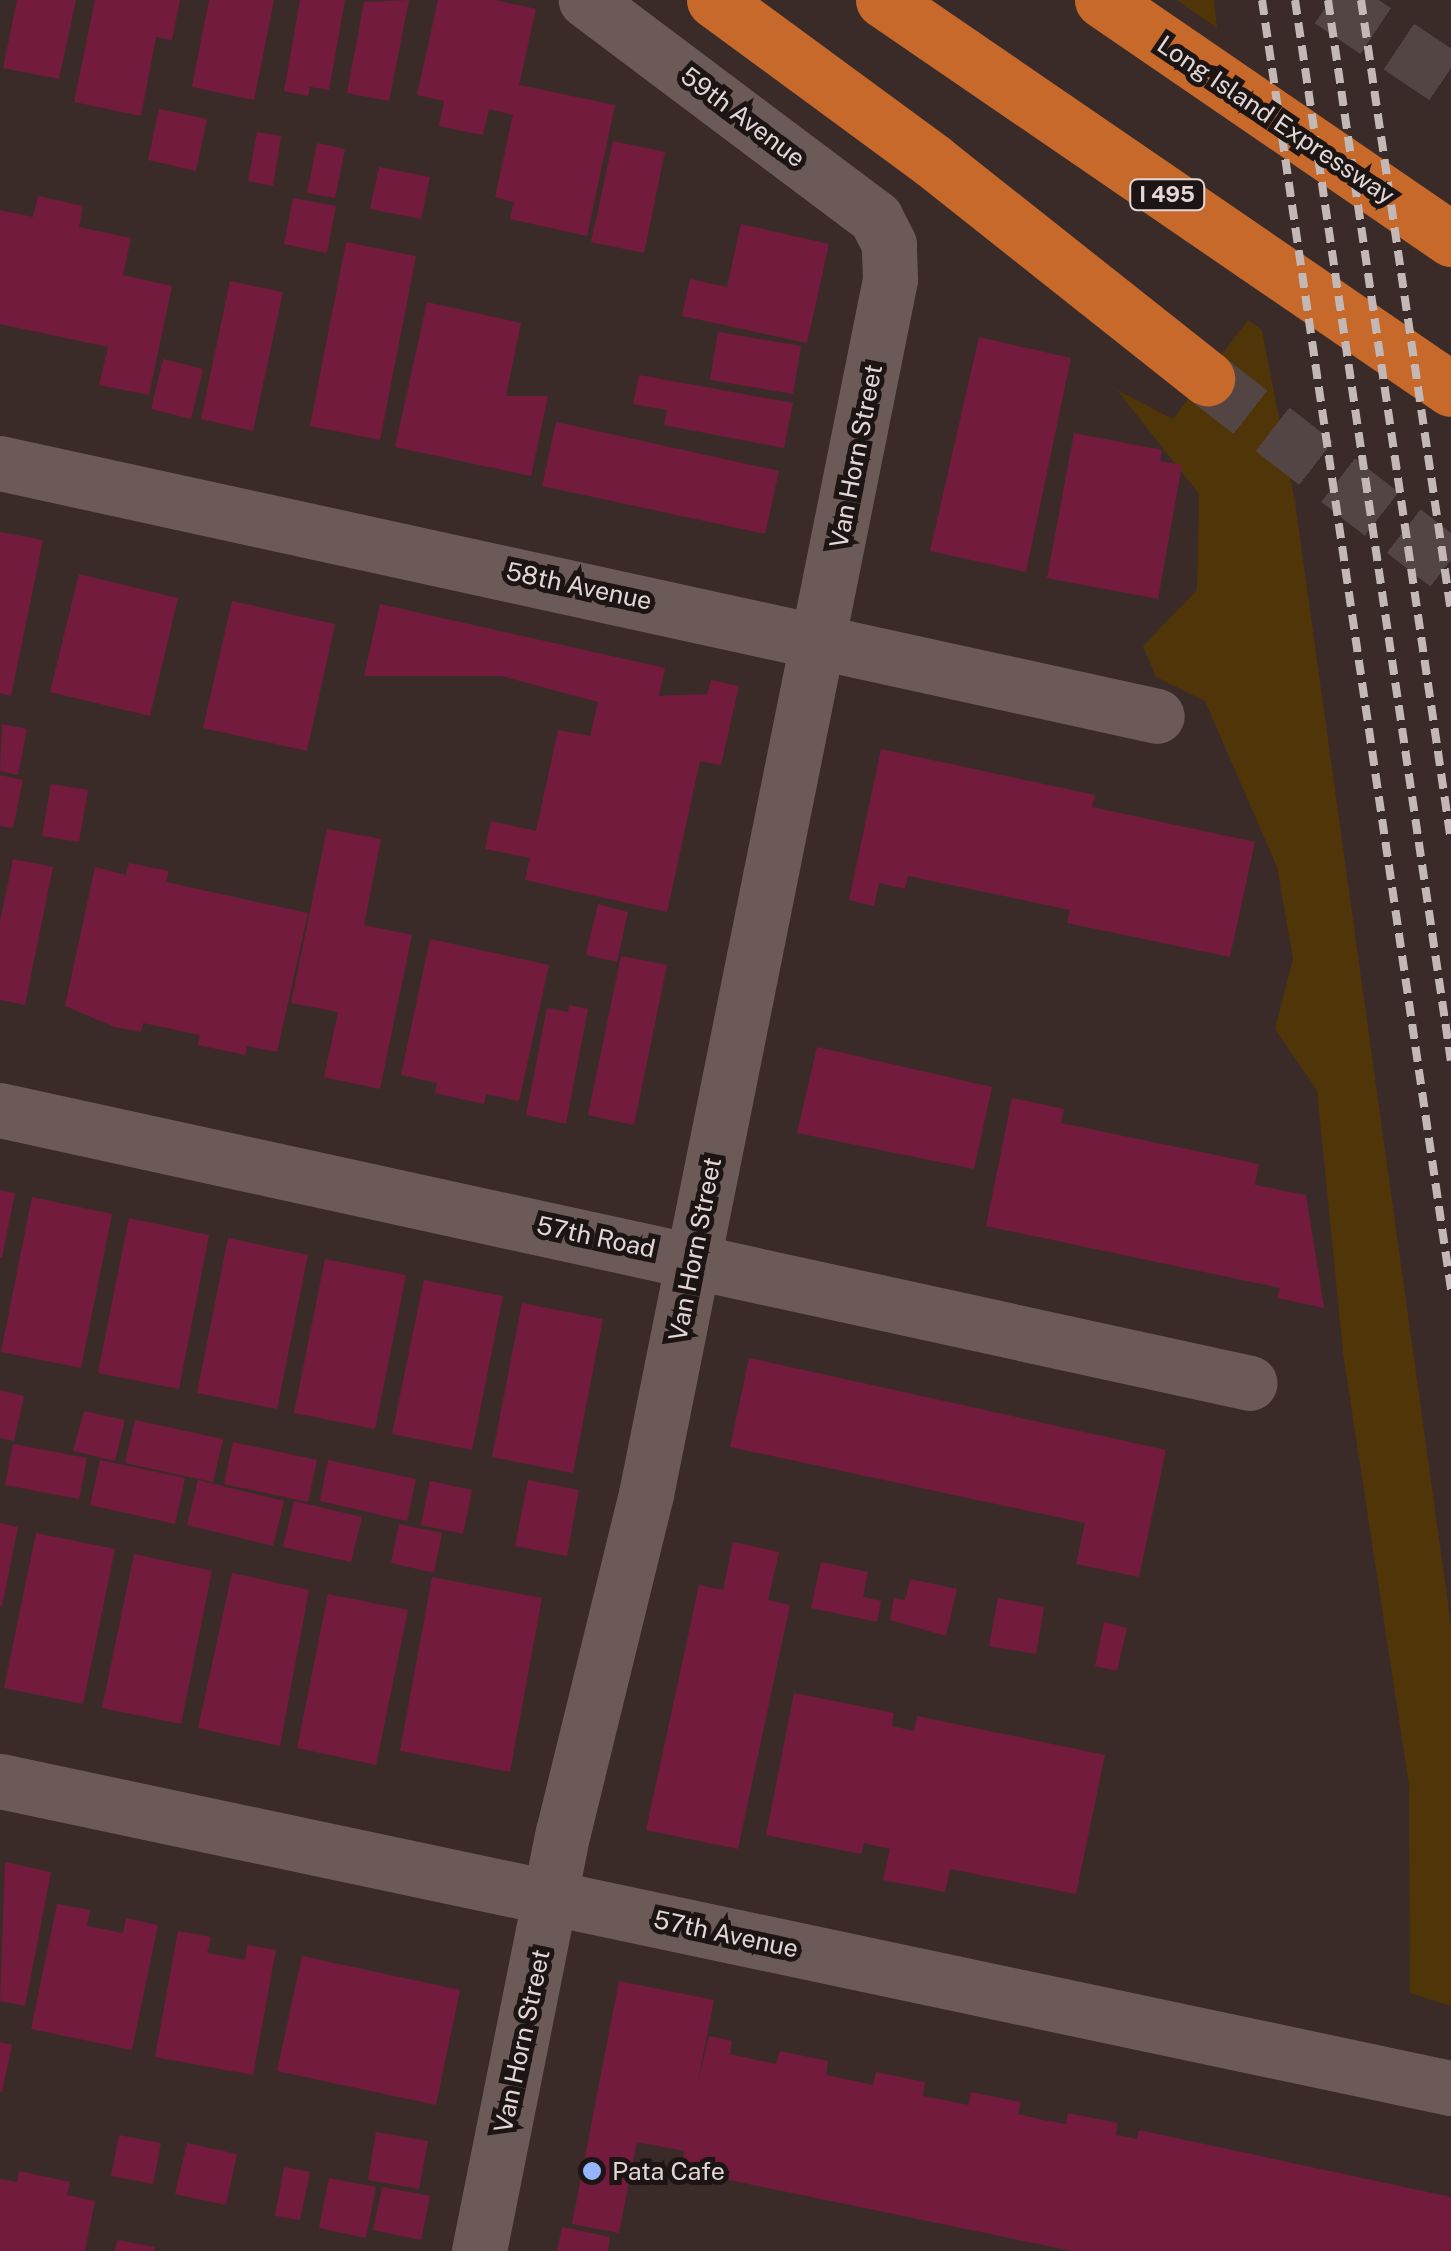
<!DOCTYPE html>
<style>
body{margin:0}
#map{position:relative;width:1451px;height:2251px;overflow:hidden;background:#3a2b29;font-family:"Public Sans",sans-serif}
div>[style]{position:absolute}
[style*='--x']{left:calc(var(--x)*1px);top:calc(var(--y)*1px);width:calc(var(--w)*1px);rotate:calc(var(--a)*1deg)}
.green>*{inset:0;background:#4f3508}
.building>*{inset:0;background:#731b3d}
.highway-tunnel>*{height:55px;margin-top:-27.5px;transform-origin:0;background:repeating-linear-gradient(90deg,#534543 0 55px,transparent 0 83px)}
.street>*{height:55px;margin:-27.5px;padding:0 27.5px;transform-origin:27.5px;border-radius:27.5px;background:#6c5a58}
.secondary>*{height:55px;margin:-27.5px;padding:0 27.5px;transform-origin:27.5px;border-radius:27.5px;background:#6c5a58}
.highway>*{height:55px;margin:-27.5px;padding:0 27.5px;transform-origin:27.5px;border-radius:27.5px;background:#c6692b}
.rail>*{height:8px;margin-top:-4px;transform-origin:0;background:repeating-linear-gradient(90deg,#c3b8b6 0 15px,transparent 0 23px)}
.dots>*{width:28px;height:28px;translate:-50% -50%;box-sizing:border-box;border:5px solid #1c1514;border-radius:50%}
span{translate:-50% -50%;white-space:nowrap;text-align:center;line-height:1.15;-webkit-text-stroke:10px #1c1514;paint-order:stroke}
.shield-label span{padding:2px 8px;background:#1c1514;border:2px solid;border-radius:8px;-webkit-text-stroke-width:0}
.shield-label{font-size:22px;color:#e2d7d6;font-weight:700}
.street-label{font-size:25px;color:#e2d7d6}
.poi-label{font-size:25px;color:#e2d7d6}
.left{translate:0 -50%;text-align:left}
</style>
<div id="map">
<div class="green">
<i style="clip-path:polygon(1177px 0,1214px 0,1217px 28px)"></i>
<i style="clip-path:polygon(1248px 320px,1262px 330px,1295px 502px,1451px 1625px,1451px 2006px,1410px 1993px,1409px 1785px,1343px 1353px,1317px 1090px,1275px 1029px,1293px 959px,1277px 867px,1205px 701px,1156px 677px,1143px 646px,1197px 590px,1199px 494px,1117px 390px,1173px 419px)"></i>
</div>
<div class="building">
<i style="clip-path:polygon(17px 0,76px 0,59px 79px,3px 68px)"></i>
<i style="clip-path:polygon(95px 0,180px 0,172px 40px,156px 37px,141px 116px,74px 102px)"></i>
<i style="clip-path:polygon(209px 0,274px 0,254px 100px,192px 87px)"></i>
<i style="clip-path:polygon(300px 0,345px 0,329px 90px,310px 87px,308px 96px,284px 91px)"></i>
<i style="clip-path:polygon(409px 0,389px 101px,347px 93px,364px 2px)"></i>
<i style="clip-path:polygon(438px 0,495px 0,536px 9px,519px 85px,615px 105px,587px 236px,510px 219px,514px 202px,495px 197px,513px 115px,489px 109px,483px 135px,462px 131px,439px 126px,444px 101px,417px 95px)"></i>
<i style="clip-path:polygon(159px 109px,207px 119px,196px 171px,148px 160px)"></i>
<i style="clip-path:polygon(257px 132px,281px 136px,273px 186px,248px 181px)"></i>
<i style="clip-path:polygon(613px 141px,665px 152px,644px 253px,591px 242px)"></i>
<i style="clip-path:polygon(317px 143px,345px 149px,335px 198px,307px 193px)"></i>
<i style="clip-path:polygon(379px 167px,430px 177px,421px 219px,370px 209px)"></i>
<i style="clip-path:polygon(38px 196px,83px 206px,79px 227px,131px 238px,123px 275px,172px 286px,149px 395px,99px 385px,108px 347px,0 324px,0 210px,33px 217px)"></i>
<i style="clip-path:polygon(293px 198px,336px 206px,327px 253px,284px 244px)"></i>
<i style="clip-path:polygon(741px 224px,829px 244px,807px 343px,682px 316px,690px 279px,727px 287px)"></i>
<i style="clip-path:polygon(346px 242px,416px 256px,380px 440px,310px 426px)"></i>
<i style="clip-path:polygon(230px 281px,283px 292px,253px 431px,201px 419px)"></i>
<i style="clip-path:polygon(427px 302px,521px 323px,506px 396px,548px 396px,531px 476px,395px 447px)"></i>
<i style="clip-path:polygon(718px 332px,801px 346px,793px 394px,710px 380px)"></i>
<i style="clip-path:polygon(979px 337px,1071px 358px,1026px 572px,930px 551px)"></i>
<i style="clip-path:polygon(163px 359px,203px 369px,191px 419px,151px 409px)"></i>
<i style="clip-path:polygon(639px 375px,793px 403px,784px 448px,664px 425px,667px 410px,633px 404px)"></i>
<i style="clip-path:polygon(556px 422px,779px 471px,765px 534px,542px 486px)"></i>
<i style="clip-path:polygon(1074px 433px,1162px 450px,1160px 461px,1182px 465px,1158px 599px,1047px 578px)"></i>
<i style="clip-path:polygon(0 532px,43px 540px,11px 696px,0 693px)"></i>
<i style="clip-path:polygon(79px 574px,178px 598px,150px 716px,50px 692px)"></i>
<i style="clip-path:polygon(232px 601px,335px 624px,307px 751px,203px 728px)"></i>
<i style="clip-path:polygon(380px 604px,665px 668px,659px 696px,707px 694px,711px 680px,739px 686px,721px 765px,700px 761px,667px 912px,525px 880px,530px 858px,485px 849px,491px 821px,536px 831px,558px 730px,590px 736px,598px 702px,502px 676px,364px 676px)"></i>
<i style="clip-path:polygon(2px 724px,27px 729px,18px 775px,0 771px)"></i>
<i style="clip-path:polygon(881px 749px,1095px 795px,1092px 807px,1255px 842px,1230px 957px,1067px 923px,1070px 910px,908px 876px,905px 889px,879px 883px,874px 906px,849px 900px)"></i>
<i style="clip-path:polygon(0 775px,23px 780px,13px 828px,0 826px)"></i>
<i style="clip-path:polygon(51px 784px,88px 790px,79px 842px,42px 836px)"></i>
<i style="clip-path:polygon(327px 829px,381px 839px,364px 925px,412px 935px,380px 1089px,324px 1077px,338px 1012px,291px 1003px)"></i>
<i style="clip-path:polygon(13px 859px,53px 867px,25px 1005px,0 1000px,0 922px)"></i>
<i style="clip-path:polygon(129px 863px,169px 871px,166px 882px,308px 913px,277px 1052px,247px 1046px,245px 1055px,198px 1045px,200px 1035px,143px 1023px,141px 1032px,115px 1027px,65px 1006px,95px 867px,126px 875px)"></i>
<i style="clip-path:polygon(598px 904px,628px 912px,617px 962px,586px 955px)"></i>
<i style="clip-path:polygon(430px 939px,549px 965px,519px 1101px,486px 1094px,484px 1104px,435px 1093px,437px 1083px,401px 1075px)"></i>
<i style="clip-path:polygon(621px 956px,667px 965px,634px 1125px,588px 1115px)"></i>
<i style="clip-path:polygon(569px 1005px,588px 1009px,566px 1124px,526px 1115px,547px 1008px,568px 1012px)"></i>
<i style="clip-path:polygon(817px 1047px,992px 1087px,974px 1169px,797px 1133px)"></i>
<i style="clip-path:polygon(1012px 1098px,1064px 1109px,1061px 1123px,1259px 1164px,1255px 1185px,1306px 1195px,1324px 1308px,1277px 1298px,1280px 1288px,986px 1226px)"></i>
<i style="clip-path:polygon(0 1190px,15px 1193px,2px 1257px,0 1257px)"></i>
<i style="clip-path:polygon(32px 1197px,112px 1214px,81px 1368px,1px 1352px)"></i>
<i style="clip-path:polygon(129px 1218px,209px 1235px,179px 1389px,98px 1373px)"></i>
<i style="clip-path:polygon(228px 1238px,308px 1255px,277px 1409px,197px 1393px)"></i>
<i style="clip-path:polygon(325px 1259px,406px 1275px,375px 1429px,294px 1413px)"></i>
<i style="clip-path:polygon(424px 1280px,503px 1296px,472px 1450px,392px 1434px)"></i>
<i style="clip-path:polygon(522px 1303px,603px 1319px,573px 1473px,492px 1457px)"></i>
<i style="clip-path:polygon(749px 1358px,1166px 1450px,1139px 1577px,1076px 1564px,1085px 1523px,730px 1447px)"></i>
<i style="clip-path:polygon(0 1390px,24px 1396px,14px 1441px,0 1438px)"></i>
<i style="clip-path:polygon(84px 1411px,125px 1420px,115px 1461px,73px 1451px)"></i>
<i style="clip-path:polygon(135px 1420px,223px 1439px,213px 1482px,125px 1463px)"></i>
<i style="clip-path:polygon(233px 1442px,317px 1460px,308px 1502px,224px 1484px)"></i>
<i style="clip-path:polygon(13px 1444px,87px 1458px,79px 1499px,5px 1485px)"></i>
<i style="clip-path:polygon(100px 1460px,185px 1478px,175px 1524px,90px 1505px)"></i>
<i style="clip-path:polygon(328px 1460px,416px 1479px,407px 1521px,320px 1501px)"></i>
<i style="clip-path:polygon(198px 1480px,284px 1501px,273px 1546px,187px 1525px)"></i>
<i style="clip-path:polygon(528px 1480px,579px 1490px,567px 1556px,515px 1546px)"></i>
<i style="clip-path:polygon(430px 1481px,472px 1490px,463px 1534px,421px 1525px)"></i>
<i style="clip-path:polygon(294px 1501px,362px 1517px,351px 1562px,283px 1547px)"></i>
<i style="clip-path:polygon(0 1523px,18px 1527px,2px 1606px,0 1606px)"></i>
<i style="clip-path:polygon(399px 1524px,442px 1533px,434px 1573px,391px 1563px)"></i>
<i style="clip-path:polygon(36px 1533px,115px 1549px,83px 1704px,4px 1688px)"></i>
<i style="clip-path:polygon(733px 1542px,779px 1552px,768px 1600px,790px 1605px,738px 1849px,646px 1830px,699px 1585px,723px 1590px)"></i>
<i style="clip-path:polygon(134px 1554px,212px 1571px,181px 1724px,102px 1708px)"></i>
<i style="clip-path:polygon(821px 1562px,868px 1572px,863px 1597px,881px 1601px,877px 1622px,811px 1608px)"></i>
<i style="clip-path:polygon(232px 1573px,309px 1590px,280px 1746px,198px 1728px)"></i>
<i style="clip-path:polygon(432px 1577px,542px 1598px,510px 1772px,400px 1751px)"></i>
<i style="clip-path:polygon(910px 1579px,957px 1589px,946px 1636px,890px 1620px,894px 1598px,905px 1600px)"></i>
<i style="clip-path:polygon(328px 1594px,408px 1610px,376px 1765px,297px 1748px)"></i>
<i style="clip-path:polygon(998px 1598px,1044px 1607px,1036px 1654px,989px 1646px)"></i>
<i style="clip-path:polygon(1104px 1622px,1127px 1628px,1117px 1671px,1095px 1666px)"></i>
<i style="clip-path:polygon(794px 1693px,894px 1713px,892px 1726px,914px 1731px,917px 1716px,1105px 1755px,1076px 1894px,950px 1869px,945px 1892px,883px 1880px,890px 1849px,864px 1843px,861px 1854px,766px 1835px)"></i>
<i style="clip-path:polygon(5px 1862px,51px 1872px,25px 2006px,0 2001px)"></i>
<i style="clip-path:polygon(57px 1904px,90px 1910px,87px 1926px,123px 1933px,126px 1918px,158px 1925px,132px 2050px,31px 2029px)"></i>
<i style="clip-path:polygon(178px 1931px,211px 1937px,207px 1953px,245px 1960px,247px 1945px,276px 1950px,253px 2075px,155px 2057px)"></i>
<i style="clip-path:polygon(302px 1956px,460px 1990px,436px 2105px,277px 2071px)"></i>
<i style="clip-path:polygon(619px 1981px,714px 2000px,697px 2086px,709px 2036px,732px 2041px,730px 2054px,752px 2059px,776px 2064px,780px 2051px,828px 2061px,826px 2075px,873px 2085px,876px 2072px,925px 2082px,923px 2096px,969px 2105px,971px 2092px,1021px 2102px,1018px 2114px,1043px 2120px,1066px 2124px,1068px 2113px,1118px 2123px,1116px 2135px,1137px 2139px,1139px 2130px,1451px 2197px,1451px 2251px,1072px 2251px,681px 2170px,684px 2151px,637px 2142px,619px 2233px,572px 2224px)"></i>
<i style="clip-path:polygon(0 2042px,12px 2045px,2px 2092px,0 2092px)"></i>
<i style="clip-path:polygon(376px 2132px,428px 2141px,419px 2189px,368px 2180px)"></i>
<i style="clip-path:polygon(119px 2135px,161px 2143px,153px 2184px,111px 2176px)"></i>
<i style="clip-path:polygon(187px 2143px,237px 2154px,226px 2205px,175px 2194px)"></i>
<i style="clip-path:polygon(284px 2167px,310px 2172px,300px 2220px,275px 2216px)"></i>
<i style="clip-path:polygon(19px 2171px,70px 2182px,67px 2195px,95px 2201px,85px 2251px,0 2251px,0 2179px,17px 2182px)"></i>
<i style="clip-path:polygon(329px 2178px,376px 2187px,366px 2238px,319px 2228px)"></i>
<i style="clip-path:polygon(382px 2187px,430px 2196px,421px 2240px,373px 2230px)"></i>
<i style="clip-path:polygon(562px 2227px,610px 2237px,608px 2251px,557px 2251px)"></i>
<i style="clip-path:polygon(117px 2240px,155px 2247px,154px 2251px,115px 2251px)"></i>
</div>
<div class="highway-tunnel">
<i style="--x:1330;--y:0;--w:146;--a:33.8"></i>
<i style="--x:1207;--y:378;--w:309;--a:37.8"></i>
</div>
<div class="street">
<i style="--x:0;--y:463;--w:1184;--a:12.33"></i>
<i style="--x:0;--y:1110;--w:1279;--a:12.32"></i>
<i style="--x:479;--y:2251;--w:427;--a:-78.7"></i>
<i style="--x:563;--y:1832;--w:348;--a:-76.2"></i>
<i style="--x:646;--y:1494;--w:1239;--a:-78.64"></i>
<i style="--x:890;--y:279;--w:35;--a:-92"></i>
<i style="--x:889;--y:244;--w:29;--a:-117"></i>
<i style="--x:876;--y:218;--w:363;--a:-143.1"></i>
</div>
<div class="secondary">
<i style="--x:0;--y:1781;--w:1483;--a:11.95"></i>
</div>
<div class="highway">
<i style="--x:714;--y:0;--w:272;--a:36.3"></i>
<i style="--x:933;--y:161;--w:350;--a:38.4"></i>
<i style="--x:883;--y:0;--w:688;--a:34.41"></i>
<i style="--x:1102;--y:0;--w:423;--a:34.4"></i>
</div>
<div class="rail">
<i style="--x:1262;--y:0;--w:1304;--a:81.66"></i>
<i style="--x:1295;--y:0;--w:1072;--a:81.64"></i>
<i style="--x:1328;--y:0;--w:850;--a:81.68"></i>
<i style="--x:1361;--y:0;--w:619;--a:81.63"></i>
</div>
<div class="dots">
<i style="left:592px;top:2171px;background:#95b6fd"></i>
</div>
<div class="shield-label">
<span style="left:1167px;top:195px">I 495</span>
</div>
<div class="street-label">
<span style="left:743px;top:117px;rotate:37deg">59th Avenue</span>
<span style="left:1276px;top:120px;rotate:34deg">Long Island Expressway</span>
<span style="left:856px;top:456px;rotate:-79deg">Van Horn Street</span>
<span style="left:579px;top:586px;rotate:12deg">58th Avenue</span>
<span style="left:596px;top:1237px;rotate:12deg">57th Road</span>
<span style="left:695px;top:1249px;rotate:-79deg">Van Horn Street</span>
<span style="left:726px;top:1934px;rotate:12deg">57th Avenue</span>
<span style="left:522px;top:2041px;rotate:-78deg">Van Horn Street</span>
</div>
<div class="poi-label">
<span class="left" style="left:612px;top:2171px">Pata Cafe</span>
</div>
</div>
